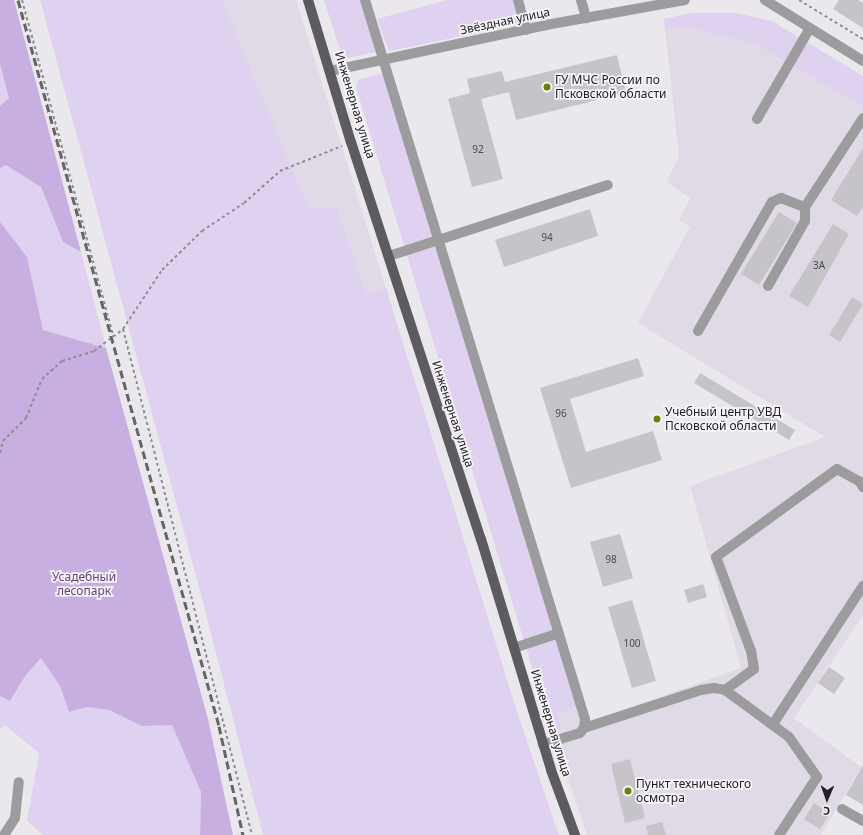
<!DOCTYPE html>
<meta charset="utf-8">
<style>
body{margin:0}
#map{position:relative;width:863px;height:835px;overflow:hidden;background:#eae8ed;font-family:"Noto Sans",sans-serif}
div>[style]{position:absolute}
[style*='--x']{left:calc(var(--x)*1px);top:calc(var(--y)*1px);width:calc(var(--w)*1px);rotate:calc(var(--a)*1deg)}
.built>*{inset:0;background:#dfdae6}
.green>*{inset:0;background:#dfd1f0}
.forest>*{inset:0;background:#c7b0e1}
.building>*{inset:0;background:#c7c4c9}
.path>*{height:2px;margin-top:-1px;transform-origin:0;background:repeating-linear-gradient(90deg,#8e8d91 0 3px,transparent 0 6px)}
.minor>*{height:10px;margin:-5px;padding:0 5px;transform-origin:5px;border-radius:5px;background:#9c9b9d}
.major>*{height:10px;margin:-5px;padding:0 5px;transform-origin:5px;border-radius:5px;background:#5d5b5f}
.rail>*{height:3px;margin-top:-1.5px;transform-origin:0;background:repeating-linear-gradient(90deg,#656467 0 8px,transparent 0 12px)}
.dots>*{width:11px;height:11px;translate:-50% -50%;box-sizing:border-box;border:2px solid #f7f5fa;border-radius:50%}
span{translate:-50% -50%;white-space:nowrap;text-align:center;line-height:1.15;-webkit-text-stroke:3.5px #f7f5fa;paint-order:stroke}
.number-label{font-size:10px;color:#4a4a4c}
.number-label span{-webkit-text-stroke-width:0}
.street-label{font-size:12px;color:#212123}
.poi-label{font-size:12px;color:#212123}
.left{translate:0 -50%;text-align:left}
.park-label{font-size:12px;color:#624380}
.north{position:absolute;left:807px;top:779px;width:40px;height:40px;-webkit-text-stroke:3px #f7f5fa;paint-order:stroke;rotate:182deg;font-size:11px;font-weight:700;line-height:16px;text-align:center;color:#212123}
.north::after{content:'';display:block;margin:auto;width:14px;height:18px;background:#212123;clip-path:polygon(50% 0,100% 100%,50% 72%,0 100%)}
</style>
<div id="map">
<div class="built">
<i style="clip-path:polygon(222px 0,296px 0,386px 288px,366px 293px,337px 207px,309px 208px)"></i>
<i style="clip-path:polygon(689px 28px,754px 44px,863px 107px,863px 615px,794px 718px,861px 767px,821px 835px,587px 835px,550px 727px,562px 731px,557px 714px,579px 706px,586px 723px,741px 668px,690px 486px,825px 437px,638px 323px,690px 227px,679px 220px,690px 198px,667px 182px,679px 156px,665px 29px)"></i>
</div>
<div class="green">
<i style="clip-path:polygon(40px 0,222px 0,309px 208px,337px 207px,366px 293px,386px 288px,517px 712px,559px 835px,263px 835px,200px 591px)"></i>
<i style="clip-path:polygon(324px 0,360px 0,376px 52px,343px 59px)"></i>
<i style="clip-path:polygon(447px 0,514px 0,521px 24px,389px 51px,377px 19px)"></i>
<i style="clip-path:polygon(691px 13px,736px 13px,772px 21px,863px 76px,863px 107px,754px 44px,689px 28px,665px 29px,664px 19px)"></i>
<i style="clip-path:polygon(0 64px,9px 98px,0 106px)"></i>
<i style="clip-path:polygon(388px 72px,579px 706px,557px 714px,562px 731px,550px 727px,356px 87px,358px 80px)"></i>
<i style="clip-path:polygon(6px 164px,41px 187px,63px 242px,81px 252px,106px 348px,43px 330px,27px 258px,0 222px,0 168px)"></i>
<i style="clip-path:polygon(41px 657px,60px 686px,69px 712px,87px 707px,109px 710px,142px 726px,172px 725px,201px 792px,200px 835px,43px 835px,27px 821px,39px 753px,5px 725px,0 729px,0 696px,10px 701px,25px 676px)"></i>
</div>
<div class="forest">
<i style="clip-path:polygon(0 0,14px 0,81px 252px,63px 242px,41px 187px,6px 165px,0 168px,0 106px,9px 98px,0 64px)"></i>
<i style="clip-path:polygon(0 222px,27px 257px,43px 330px,106px 348px,208px 719px,233px 835px,200px 835px,201px 792px,172px 725px,142px 726px,109px 710px,87px 707px,69px 712px,60px 686px,41px 658px,25px 676px,10px 701px,0 696px)"></i>
</div>
<div class="building">
<i style="clip-path:polygon(839px 0,858px 0,863px 3px,863px 28px,833px 9px)"></i>
<i style="clip-path:polygon(617px 55px,626px 93px,516px 120px,509px 92px,481px 99px,503px 179px,472px 187px,448px 99px,470px 93px,467px 79px,502px 71px,505px 82px)"></i>
<i style="clip-path:polygon(863px 148px,863px 207px,857px 216px,831px 200px)"></i>
<i style="clip-path:polygon(590px 209px,598px 236px,504px 267px,495px 240px)"></i>
<i style="clip-path:polygon(779px 212px,797px 223px,759px 285px,741px 274px)"></i>
<i style="clip-path:polygon(833px 224px,849px 234px,808px 307px,789px 296px)"></i>
<i style="clip-path:polygon(852px 297px,863px 304px,840px 342px,829px 335px)"></i>
<i style="clip-path:polygon(638px 358px,644px 376px,570px 399px,586px 452px,653px 431px,662px 460px,571px 488px,540px 388px)"></i>
<i style="clip-path:polygon(700px 373px,795px 430px,789px 440px,694px 383px)"></i>
<i style="clip-path:polygon(620px 534px,633px 578px,603px 587px,590px 542px)"></i>
<i style="clip-path:polygon(703px 584px,707px 597px,688px 603px,684px 590px)"></i>
<i style="clip-path:polygon(632px 600px,656px 681px,632px 688px,608px 607px)"></i>
<i style="clip-path:polygon(829px 667px,845px 678px,834px 694px,818px 683px)"></i>
<i style="clip-path:polygon(630px 759px,645px 818px,625px 823px,611px 764px)"></i>
<i style="clip-path:polygon(863px 765px,863px 805px,846px 795px)"></i>
<i style="clip-path:polygon(814px 803px,830px 813px,820px 829px,804px 819px)"></i>
<i style="clip-path:polygon(662px 822px,666px 835px,648px 835px,646px 826px)"></i>
</div>
<div class="path">
<i style="--x:22;--y:0;--w:348;--a:74.8"></i>
<i style="--x:799;--y:0;--w:75;--a:31.4"></i>
<i style="--x:123;--y:329;--w:522;--a:75.7"></i>
<i style="--x:0;--y:453;--w:12;--a:-76"></i>
<i style="--x:3;--y:441;--w:33;--a:-45"></i>
<i style="--x:26;--y:418;--w:42;--a:-67.7"></i>
<i style="--x:42;--y:379;--w:27;--a:-42"></i>
<i style="--x:62;--y:361;--w:34;--a:-17"></i>
<i style="--x:94;--y:351;--w:36;--a:-37"></i>
<i style="--x:123;--y:329;--w:71;--a:-56.5"></i>
<i style="--x:162;--y:270;--w:56;--a:-44.3"></i>
<i style="--x:202;--y:231;--w:50;--a:-33.7"></i>
<i style="--x:244;--y:203;--w:48;--a:-41.6"></i>
<i style="--x:280;--y:171;--w:67;--a:-22"></i>
</div>
<div class="minor">
<i style="--x:365;--y:0;--w:752;--a:72.99"></i>
<i style="--x:585;--y:719;--w:9;--a:96"></i>
<i style="--x:584;--y:728;--w:6;--a:129"></i>
<i style="--x:580;--y:733;--w:39;--a:163"></i>
<i style="--x:518;--y:0;--w:31;--a:75"></i>
<i style="--x:581;--y:0;--w:19;--a:74"></i>
<i style="--x:765;--y:0;--w:115;--a:31.9"></i>
<i style="--x:330;--y:71;--w:221;--a:-12"></i>
<i style="--x:546;--y:25;--w:141;--a:-10.2"></i>
<i style="--x:757;--y:119;--w:105;--a:-59.8"></i>
<i style="--x:389;--y:256;--w:230;--a:-18"></i>
<i style="--x:768;--y:286;--w:75;--a:-60.4"></i>
<i style="--x:805;--y:221;--w:14;--a:-90"></i>
<i style="--x:698;--y:331;--w:149;--a:-60.2"></i>
<i style="--x:772;--y:202;--w:10;--a:-24"></i>
<i style="--x:781;--y:198;--w:26;--a:21"></i>
<i style="--x:805;--y:207;--w:106;--a:-56.9"></i>
<i style="--x:514;--y:648;--w:47;--a:-18.4"></i>
<i style="--x:725;--y:690;--w:36;--a:-36"></i>
<i style="--x:754;--y:669;--w:18;--a:-99"></i>
<i style="--x:751;--y:651;--w:100;--a:-110.4"></i>
<i style="--x:716;--y:557;--w:150;--a:-36"></i>
<i style="--x:837;--y:469;--w:26;--a:29"></i>
<i style="--x:860;--y:482;--w:6;--a:59"></i>
<i style="--x:773;--y:724;--w:165;--a:-56.9"></i>
<i style="--x:584;--y:728;--w:123;--a:-18"></i>
<i style="--x:701;--y:690;--w:13;--a:-9"></i>
<i style="--x:714;--y:688;--w:11;--a:10"></i>
<i style="--x:725;--y:690;--w:79;--a:36.3"></i>
<i style="--x:789;--y:737;--w:49;--a:55"></i>
<i style="--x:817;--y:777;--w:69;--a:123.2"></i>
<i style="--x:842;--y:809;--w:24;--a:30"></i>
<i style="--x:4;--y:835;--w:20;--a:-57"></i>
<i style="--x:15;--y:818;--w:36;--a:-84"></i>
</div>
<div class="major">
<i style="--x:308;--y:0;--w:148;--a:73.2"></i>
<i style="--x:351;--y:142;--w:418;--a:71.9"></i>
<i style="--x:481;--y:539;--w:241;--a:73.1"></i>
<i style="--x:551;--y:770;--w:69;--a:69.7"></i>
</div>
<div class="rail">
<i style="--x:18;--y:0;--w:753;--a:74.52"></i>
<i style="--x:219;--y:726;--w:112;--a:77.6"></i>
</div>
<div class="dots">
<i style="left:547px;top:87px;background:#638501"></i>
<i style="left:657px;top:419px;background:#638501"></i>
<i style="left:628px;top:791px;background:#638501"></i>
</div>
<div class="number-label">
<span style="left:478px;top:150px">92</span>
<span style="left:547px;top:238px">94</span>
<span style="left:819px;top:266px">3А</span>
<span style="left:561px;top:414px">96</span>
<span style="left:611px;top:560px">98</span>
<span style="left:632px;top:644px">100</span>
</div>
<div class="street-label">
<span style="left:505px;top:21px;rotate:-12deg">Звёздная улица</span>
<span style="left:355px;top:105px;rotate:73deg">Инженерная улица</span>
<span style="left:453px;top:414px;rotate:72deg">Инженерная улица</span>
<span style="left:551px;top:723px;rotate:73deg">Инженерная улица</span>
</div>
<div class="poi-label">
<span class="left" style="left:555px;top:87px">ГУ МЧС России по<br>Псковской области</span>
<span class="left" style="left:665px;top:419px">Учебный центр УВД<br>Псковской области</span>
<span class="left" style="left:636px;top:791px">Пункт технического<br>осмотра</span>
</div>
<div class="park-label">
<span style="left:84px;top:584px">Усадебный<br>лесопарк</span>
</div>
<div class="north">С</div>
</div>
